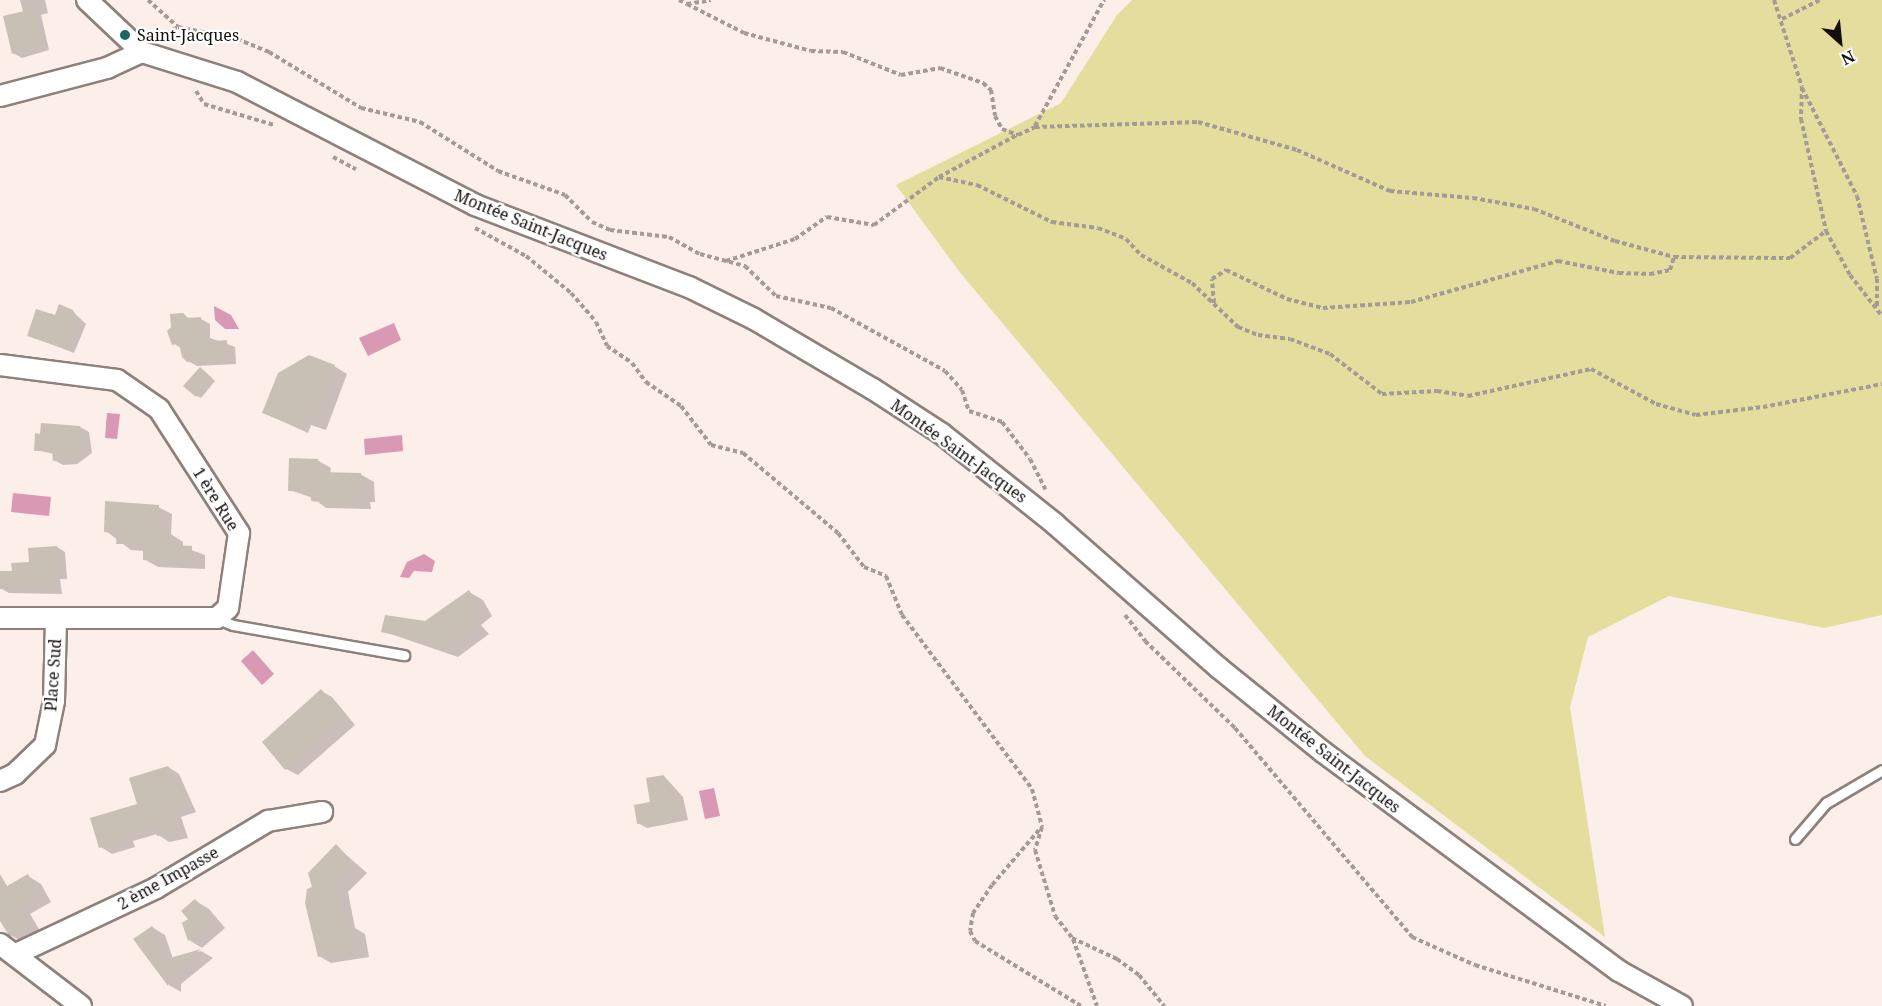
<!DOCTYPE html>
<meta charset="utf-8">
<style>
body{margin:0}
#map{position:relative;width:1882px;height:1006px;overflow:hidden;background:#fceee8;font-family:"Noto Serif",serif}
div>[style]{position:absolute}
[style*='--x']{left:calc(var(--x)*1px);top:calc(var(--y)*1px);width:calc(var(--w)*1px);rotate:calc(var(--a)*1deg)}
.green>*{inset:0;background:#e5dd9e}
.water>*{inset:0;background:#d998b3}
.shadow>*{inset:0;background:#0003}
.building>*{inset:0;background:#c8c0b5}
.path>*{height:4px;margin-top:-2px;transform-origin:0;background:repeating-linear-gradient(90deg,#a59b96 0 4.5px,transparent 0 7.5px)}
.roads{filter:drop-shadow(2px 0 #8d817b) drop-shadow(-2px 0 #8d817b) drop-shadow(0 2px #8d817b) drop-shadow(0 -2px #8d817b)}
.service>*{height:9px;margin:-4.5px;padding:0 4.5px;transform-origin:4.5px;border-radius:4.5px;background:#fff}
.minor>*{height:20px;margin:-10px;padding:0 10px;transform-origin:10px;border-radius:10px;background:#fff}
.dots>*{width:16px;height:16px;translate:-50% -50%;box-sizing:border-box;border:3px solid #fff;border-radius:50%}
span{translate:-50% -50%;white-space:nowrap;text-align:center;line-height:1.15;-webkit-text-stroke:4.5px #fff;paint-order:stroke}
.poi-label{font-size:16px;color:#130f0d}
.left{translate:0 -50%;text-align:left}
.street-label{font-size:16px;color:#130f0d}
.north{position:absolute;left:1810px;top:12px;width:60px;height:60px;-webkit-text-stroke:4px #fff;paint-order:stroke;rotate:153deg;font-size:16px;font-weight:700;line-height:24px;text-align:center;color:#130f0d}
.north::after{content:'';display:block;margin:auto;width:21px;height:27px;background:#130f0d;clip-path:polygon(50% 0,100% 100%,50% 72%,0 100%)}
</style>
<div id="map">
<div class="green">
<i style="clip-path:polygon(1132px 0,1882px 0,1882px 615px,1824px 628px,1669px 596px,1588px 637px,1570px 707px,1605px 937px,1365px 756px,958px 270px,896px 185px,1061px 103px,1117px 15px)"></i>
</div>
<div class="water">
<i style="clip-path:polygon(214px 306px,231px 315px,239px 329px,225px 329px,215px 320px)"></i>
<i style="clip-path:polygon(394px 323px,401px 340px,368px 356px,359px 338px)"></i>
<i style="clip-path:polygon(107px 413px,120px 414px,117px 439px,105px 438px)"></i>
<i style="clip-path:polygon(402px 435px,403px 451px,365px 455px,364px 439px)"></i>
<i style="clip-path:polygon(13px 493px,51px 497px,49px 516px,11px 512px)"></i>
<i style="clip-path:polygon(424px 554px,435px 561px,432px 572px,414px 571px,409px 578px,400px 577px,407px 562px)"></i>
<i style="clip-path:polygon(253px 650px,274px 674px,262px 685px,241px 661px)"></i>
<i style="clip-path:polygon(714px 788px,720px 816px,705px 819px,699px 791px)"></i>
</div>
<div class="shadow">
<i style="clip-path:polygon(20px 0,45px 0,48px 13px,41px 15px,49px 50px,22px 58px,13px 53px,23px 12px)"></i>
<i style="clip-path:polygon(72px 311px,86px 324px,74px 353px,28px 335px)"></i>
<i style="clip-path:polygon(171px 316px,201px 319px,210px 324px,210px 338px,235px 347px,236px 364px,197px 366px,188px 361px,181px 348px,173px 343px)"></i>
<i style="clip-path:polygon(334px 366px,347px 374px,326px 430px,311px 425px,308px 433px,264px 413px)"></i>
<i style="clip-path:polygon(204px 371px,215px 381px,201px 398px,197px 396px)"></i>
<i style="clip-path:polygon(80px 427px,89px 432px,92px 453px,77px 464px,63px 465px,54px 460px,54px 454px,36px 450px)"></i>
<i style="clip-path:polygon(317px 460px,331px 468px,330px 474px,360px 474px,374px 482px,375px 502px,370px 502px,371px 509px,326px 508px,313px 498px,290px 490px)"></i>
<i style="clip-path:polygon(158px 507px,172px 514px,171px 534px,183px 542px,183px 547px,205px 555px,205px 569px,158px 567px,144px 559px,145px 551px,131px 550px,106px 531px)"></i>
<i style="clip-path:polygon(57px 547px,65px 552px,67px 579px,60px 579px,62px 594px,9px 593px,0 588px,0 573px,13px 572px)"></i>
<i style="clip-path:polygon(469px 592px,483px 600px,492px 616px,481px 625px,489px 634px,458px 657px,382px 631px,425px 623px)"></i>
<i style="clip-path:polygon(321px 691px,332px 697px,355px 725px,298px 775px,286px 769px,264px 742px)"></i>
<i style="clip-path:polygon(168px 767px,179px 774px,196px 812px,181px 817px,188px 838px,169px 842px,157px 834px,133px 841px,135px 847px,112px 854px,101px 847px)"></i>
<i style="clip-path:polygon(664px 776px,683px 797px,688px 820px,647px 828px,638px 823px)"></i>
<i style="clip-path:polygon(336px 846px,367px 873px,348px 892px,355px 928px,365px 934px,369px 957px,331px 963px,319px 956px)"></i>
<i style="clip-path:polygon(28px 876px,41px 884px,51px 902px,30px 914px,42px 934px,25px 943px,12px 936px,0 921px,0 892px)"></i>
<i style="clip-path:polygon(196px 901px,209px 909px,225px 928px,202px 948px,189px 940px)"></i>
<i style="clip-path:polygon(152px 927px,165px 935px,173px 959px,201px 951px,213px 958px,181px 984px,181px 992px,169px 985px,135px 940px)"></i>
</div>
<div class="building">
<i style="clip-path:polygon(33px 9px,41px 45px,12px 54px,3px 16px)"></i>
<i style="clip-path:polygon(59px 304px,73px 310px,78px 319px,65px 349px,27px 336px,36px 309px,55px 315px)"></i>
<i style="clip-path:polygon(183px 313px,188px 318px,201px 317px,202px 331px,214px 341px,227px 340px,228px 360px,187px 362px,182px 357px,179px 343px,172px 345px,167px 331px,171px 327px,170px 314px)"></i>
<i style="clip-path:polygon(309px 355px,335px 365px,312px 424px,298px 419px,295px 426px,262px 413px,278px 373px)"></i>
<i style="clip-path:polygon(200px 367px,212px 378px,196px 397px,183px 386px)"></i>
<i style="clip-path:polygon(41px 423px,80px 426px,84px 448px,68px 460px,53px 461px,52px 450px,34px 451px,35px 433px,40px 434px)"></i>
<i style="clip-path:polygon(289px 458px,318px 459px,317px 472px,361px 473px,362px 495px,357px 495px,358px 502px,321px 502px,311px 501px,311px 492px,288px 491px)"></i>
<i style="clip-path:polygon(105px 501px,159px 505px,158px 532px,170px 532px,170px 545px,192px 546px,192px 562px,143px 560px,143px 544px,116px 544px,117px 533px,104px 532px)"></i>
<i style="clip-path:polygon(57px 546px,59px 574px,52px 575px,54px 589px,0 589px,0 571px,12px 571px,11px 563px,29px 562px,28px 548px)"></i>
<i style="clip-path:polygon(469px 590px,480px 608px,469px 617px,477px 626px,444px 650px,440px 645px,435px 648px,431px 643px,381px 632px,385px 615px,425px 621px)"></i>
<i style="clip-path:polygon(321px 689px,344px 718px,285px 770px,262px 742px)"></i>
<i style="clip-path:polygon(168px 766px,174px 786px,179px 785px,186px 806px,171px 811px,177px 832px,157px 836px,154px 826px,123px 835px,125px 841px,99px 848px,90px 818px,137px 804px,129px 778px)"></i>
<i style="clip-path:polygon(664px 775px,667px 791px,675px 790px,680px 816px,637px 824px,634px 805px,650px 802px,646px 778px)"></i>
<i style="clip-path:polygon(336px 844px,356px 866px,337px 885px,345px 927px,353px 925px,358px 951px,318px 957px,305px 903px,307px 889px,312px 887px,308px 873px)"></i>
<i style="clip-path:polygon(0 874px,7px 886px,28px 874px,39px 894px,18px 906px,29px 926px,10px 937px,0 921px)"></i>
<i style="clip-path:polygon(195px 899px,213px 920px,188px 941px,182px 923px,188px 919px,181px 911px)"></i>
<i style="clip-path:polygon(152px 926px,163px 960px,201px 949px,168px 976px,168px 986px,133px 939px)"></i>
</div>
<div class="path">
<i style="--x:148;--y:0;--w:40;--a:42"></i>
<i style="--x:679;--y:0;--w:9;--a:27"></i>
<i style="--x:687;--y:4;--w:24;--a:-9"></i>
<i style="--x:1774;--y:0;--w:91;--a:72.2"></i>
<i style="--x:1802;--y:87;--w:32;--a:92"></i>
<i style="--x:1801;--y:119;--w:115;--a:77.4"></i>
<i style="--x:1826;--y:231;--w:50;--a:61.4"></i>
<i style="--x:1850;--y:275;--w:52;--a:52"></i>
<i style="--x:687;--y:4;--w:64;--a:27"></i>
<i style="--x:744;--y:33;--w:69;--a:15"></i>
<i style="--x:811;--y:51;--w:32;--a:2"></i>
<i style="--x:843;--y:52;--w:62;--a:21.6"></i>
<i style="--x:901;--y:75;--w:40;--a:-10"></i>
<i style="--x:940;--y:68;--w:46;--a:19.2"></i>
<i style="--x:983;--y:83;--w:11;--a:41"></i>
<i style="--x:991;--y:90;--w:26;--a:81"></i>
<i style="--x:995;--y:116;--w:15;--a:62"></i>
<i style="--x:1002;--y:129;--w:17;--a:21"></i>
<i style="--x:1018;--y:135;--w:19;--a:-25"></i>
<i style="--x:1035;--y:127;--w:163;--a:-1.8"></i>
<i style="--x:1198;--y:122;--w:103;--a:15.8"></i>
<i style="--x:1297;--y:150;--w:102;--a:23.8"></i>
<i style="--x:1390;--y:191;--w:83;--a:4.8"></i>
<i style="--x:1473;--y:198;--w:62;--a:10.2"></i>
<i style="--x:1534;--y:209;--w:87;--a:21.6"></i>
<i style="--x:1615;--y:241;--w:61;--a:15.2"></i>
<i style="--x:1674;--y:257;--w:116;--a:0.5"></i>
<i style="--x:1790;--y:258;--w:45;--a:-36.9"></i>
<i style="--x:1782;--y:19;--w:42;--a:-26.6"></i>
<i style="--x:159;--y:37;--w:21;--a:-28"></i>
<i style="--x:178;--y:27;--w:60;--a:11.5"></i>
<i style="--x:237;--y:39;--w:35;--a:22"></i>
<i style="--x:269;--y:52;--w:108;--a:31.3"></i>
<i style="--x:361;--y:108;--w:61;--a:13.3"></i>
<i style="--x:420;--y:122;--w:92;--a:32.1"></i>
<i style="--x:498;--y:171;--w:71;--a:19.7"></i>
<i style="--x:565;--y:195;--w:38;--a:45"></i>
<i style="--x:592;--y:222;--w:20;--a:24"></i>
<i style="--x:610;--y:230;--w:59;--a:6.8"></i>
<i style="--x:669;--y:237;--w:35;--a:29"></i>
<i style="--x:700;--y:254;--w:47;--a:14.9"></i>
<i style="--x:745;--y:266;--w:43;--a:44.1"></i>
<i style="--x:776;--y:296;--w:56;--a:12.3"></i>
<i style="--x:831;--y:308;--w:130;--a:28.9"></i>
<i style="--x:945;--y:371;--w:25;--a:48"></i>
<i style="--x:962;--y:390;--w:22;--a:72"></i>
<i style="--x:969;--y:411;--w:35;--a:18"></i>
<i style="--x:1002;--y:422;--w:46;--a:52.9"></i>
<i style="--x:1030;--y:459;--w:34;--a:63"></i>
<i style="--x:1802;--y:88;--w:121;--a:63"></i>
<i style="--x:1857;--y:196;--w:85;--a:76.5"></i>
<i style="--x:1877;--y:279;--w:28;--a:90"></i>
<i style="--x:196;--y:91;--w:15;--a:58"></i>
<i style="--x:204;--y:104;--w:73;--a:16.7"></i>
<i style="--x:1035;--y:126;--w:144;--a:-61.3"></i>
<i style="--x:333;--y:157;--w:26;--a:28"></i>
<i style="--x:939;--y:177;--w:39;--a:12"></i>
<i style="--x:977;--y:185;--w:84;--a:26.3"></i>
<i style="--x:1052;--y:222;--w:46;--a:7.4"></i>
<i style="--x:1098;--y:228;--w:30;--a:21"></i>
<i style="--x:1126;--y:239;--w:22;--a:47"></i>
<i style="--x:1141;--y:255;--w:58;--a:28.8"></i>
<i style="--x:1192;--y:283;--w:64;--a:43.7"></i>
<i style="--x:1238;--y:327;--w:22;--a:22"></i>
<i style="--x:1258;--y:335;--w:32;--a:7"></i>
<i style="--x:1290;--y:339;--w:43;--a:20.6"></i>
<i style="--x:1330;--y:354;--w:66;--a:37.6"></i>
<i style="--x:1382;--y:394;--w:55;--a:-3.1"></i>
<i style="--x:1437;--y:391;--w:31;--a:9"></i>
<i style="--x:1468;--y:396;--w:126;--a:-12.4"></i>
<i style="--x:1591;--y:369;--w:74;--a:28.3"></i>
<i style="--x:1656;--y:404;--w:41;--a:15.4"></i>
<i style="--x:1696;--y:415;--w:67;--a:-6.8"></i>
<i style="--x:1763;--y:407;--w:121;--a:-10.9"></i>
<i style="--x:475;--y:228;--w:58;--a:28.8"></i>
<i style="--x:526;--y:256;--w:58;--a:39.4"></i>
<i style="--x:571;--y:293;--w:38;--a:49"></i>
<i style="--x:596;--y:322;--w:26;--a:65"></i>
<i style="--x:607;--y:346;--w:30;--a:34"></i>
<i style="--x:632;--y:363;--w:24;--a:54"></i>
<i style="--x:646;--y:382;--w:42;--a:34.4"></i>
<i style="--x:681;--y:406;--w:49;--a:52.4"></i>
<i style="--x:711;--y:445;--w:33;--a:14"></i>
<i style="--x:743;--y:453;--w:124;--a:40.1"></i>
<i style="--x:838;--y:533;--w:43;--a:52.6"></i>
<i style="--x:864;--y:567;--w:24;--a:22"></i>
<i style="--x:886;--y:576;--w:42;--a:67.7"></i>
<i style="--x:902;--y:615;--w:217;--a:53.2"></i>
<i style="--x:1032;--y:789;--w:39;--a:75"></i>
<i style="--x:1042;--y:827;--w:24;--a:107"></i>
<i style="--x:1035;--y:850;--w:69;--a:73.1"></i>
<i style="--x:1055;--y:916;--w:28;--a:52"></i>
<i style="--x:1072;--y:938;--w:50;--a:25"></i>
<i style="--x:1117;--y:959;--w:27;--a:36"></i>
<i style="--x:1139;--y:975;--w:40;--a:51"></i>
<i style="--x:726;--y:261;--w:72;--a:-17.7"></i>
<i style="--x:795;--y:239;--w:39;--a:-35"></i>
<i style="--x:827;--y:217;--w:48;--a:9.7"></i>
<i style="--x:874;--y:225;--w:81;--a:-36.4"></i>
<i style="--x:939;--y:177;--w:89;--a:-28.3"></i>
<i style="--x:1214;--y:303;--w:24;--a:-95"></i>
<i style="--x:1212;--y:279;--w:17;--a:-33"></i>
<i style="--x:1226;--y:270;--w:68;--a:25.4"></i>
<i style="--x:1287;--y:299;--w:37;--a:14"></i>
<i style="--x:1323;--y:308;--w:88;--a:-3.9"></i>
<i style="--x:1411;--y:302;--w:153;--a:-15.6"></i>
<i style="--x:1558;--y:261;--w:62;--a:11.1"></i>
<i style="--x:1619;--y:273;--w:31;--a:2"></i>
<i style="--x:1650;--y:274;--w:20;--a:-11"></i>
<i style="--x:1670;--y:270;--w:14;--a:-73"></i>
<i style="--x:1125;--y:615;--w:33;--a:52"></i>
<i style="--x:1145;--y:641;--w:125;--a:44"></i>
<i style="--x:1235;--y:728;--w:274;--a:49.7"></i>
<i style="--x:1412;--y:937;--w:69;--a:24"></i>
<i style="--x:1475;--y:965;--w:137;--a:17.4"></i>
<i style="--x:1039;--y:830;--w:72;--a:130.5"></i>
<i style="--x:992;--y:885;--w:34;--a:124"></i>
<i style="--x:973;--y:913;--w:18;--a:99"></i>
<i style="--x:970;--y:931;--w:11;--a:63"></i>
<i style="--x:975;--y:941;--w:124;--a:31.5"></i>
<i style="--x:1073;--y:939;--w:71;--a:70.3"></i>
</div>
<div class="roads">
<div class="service">
<i style="--x:218;--y:619;--w:16;--a:22"></i>
<i style="--x:233;--y:625;--w:174;--a:10"></i>
<i style="--x:1795;--y:839;--w:48;--a:-49.3"></i>
<i style="--x:1826;--y:803;--w:65;--a:-30.5"></i>
</div>
<div class="minor">
<i style="--x:87;--y:0;--w:76;--a:43.4"></i>
<i style="--x:142;--y:52;--w:100;--a:17.5"></i>
<i style="--x:237;--y:82;--w:268;--a:27.3"></i>
<i style="--x:475;--y:205;--w:229;--a:21"></i>
<i style="--x:689;--y:287;--w:72;--a:26.2"></i>
<i style="--x:754;--y:319;--w:138;--a:30.5"></i>
<i style="--x:873;--y:389;--w:82;--a:33.1"></i>
<i style="--x:942;--y:434;--w:144;--a:38.5"></i>
<i style="--x:1055;--y:524;--w:218;--a:41.3"></i>
<i style="--x:1219;--y:668;--w:134;--a:38.9"></i>
<i style="--x:1323;--y:752;--w:368;--a:36.5"></i>
<i style="--x:1619;--y:971;--w:72;--a:29.1"></i>
<i style="--x:0;--y:96;--w:111;--a:-14.7"></i>
<i style="--x:107;--y:68;--w:38;--a:-25"></i>
<i style="--x:0;--y:365;--w:118;--a:7.3"></i>
<i style="--x:117;--y:380;--w:51;--a:34.6"></i>
<i style="--x:159;--y:409;--w:148;--a:57.2"></i>
<i style="--x:239;--y:533;--w:76;--a:98.3"></i>
<i style="--x:228;--y:608;--w:15;--a:138"></i>
<i style="--x:217;--y:618;--w:217;--a:180"></i>
<i style="--x:0;--y:781;--w:17;--a:-25"></i>
<i style="--x:15;--y:774;--w:42;--a:-44"></i>
<i style="--x:45;--y:745;--w:45;--a:-78.4"></i>
<i style="--x:54;--y:701;--w:83;--a:-88.6"></i>
<i style="--x:0;--y:944;--w:102;--a:37.4"></i>
<i style="--x:16;--y:954;--w:155;--a:-25.2"></i>
<i style="--x:156;--y:888;--w:131;--a:-30.9"></i>
<i style="--x:268;--y:821;--w:55;--a:-9.5"></i>
</div>
</div>
<div class="dots">
<i style="left:125px;top:35px;background:#1e685f"></i>
</div>
<div class="poi-label">
<span class="left" style="left:137px;top:35px">Saint-Jacques</span>
</div>
<div class="street-label">
<span style="left:531px;top:225px;rotate:22deg">Montée Saint-Jacques</span>
<span style="left:959px;top:451px;rotate:36deg">Montée Saint-Jacques</span>
<span style="left:216px;top:499px;rotate:58deg">1 ère Rue</span>
<span style="left:53px;top:675px;rotate:-86deg">Place Sud</span>
<span style="left:1334px;top:759px;rotate:38deg">Montée Saint-Jacques</span>
<span style="left:168px;top:878px;rotate:-29deg">2 ème Impasse</span>
</div>
<div class="north">N</div>
</div>
